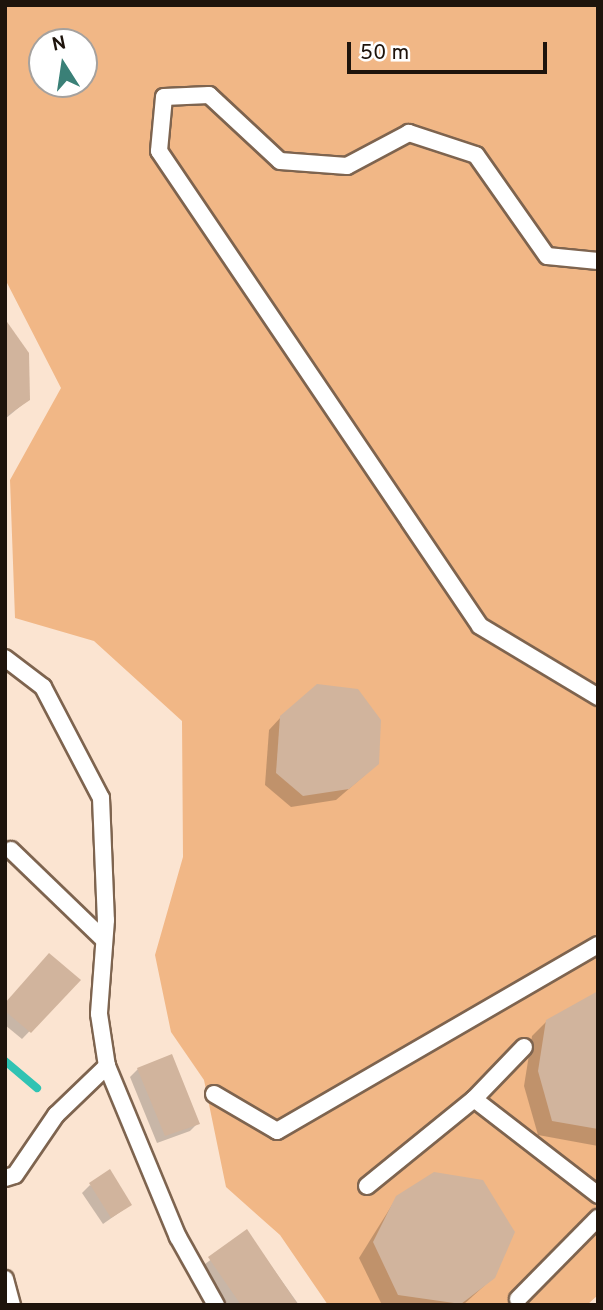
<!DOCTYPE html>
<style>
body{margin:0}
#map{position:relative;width:603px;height:1310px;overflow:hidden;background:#fbe4d1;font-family:Overpass,sans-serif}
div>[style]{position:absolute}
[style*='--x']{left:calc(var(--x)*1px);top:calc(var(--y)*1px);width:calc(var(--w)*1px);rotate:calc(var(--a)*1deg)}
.green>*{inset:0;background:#f1b786}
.shadow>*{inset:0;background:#0003}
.stream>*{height:8px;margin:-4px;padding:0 4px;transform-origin:4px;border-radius:4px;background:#30c3b3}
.building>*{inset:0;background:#d1b49d}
.roads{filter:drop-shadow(2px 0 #7e644f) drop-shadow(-2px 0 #7e644f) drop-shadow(0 2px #7e644f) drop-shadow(0 -2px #7e644f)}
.service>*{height:16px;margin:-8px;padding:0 8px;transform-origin:8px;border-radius:8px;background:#fff}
span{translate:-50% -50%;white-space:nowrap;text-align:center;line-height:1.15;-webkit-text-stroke:6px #fff;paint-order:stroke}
.frame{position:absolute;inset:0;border:7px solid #1e140c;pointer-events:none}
.north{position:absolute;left:28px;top:28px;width:70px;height:70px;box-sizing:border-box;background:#fff;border:2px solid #a5a19e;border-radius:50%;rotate:348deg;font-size:19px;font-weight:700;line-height:28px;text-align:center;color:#1e140c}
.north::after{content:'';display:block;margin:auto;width:24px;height:32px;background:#3a8077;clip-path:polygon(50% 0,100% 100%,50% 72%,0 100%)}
.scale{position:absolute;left:347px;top:42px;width:200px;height:32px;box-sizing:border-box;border:4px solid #1e140c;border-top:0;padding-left:9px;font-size:21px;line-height:24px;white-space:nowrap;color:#1e140c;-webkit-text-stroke:5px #fff;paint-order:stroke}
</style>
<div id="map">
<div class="green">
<i style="clip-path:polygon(evenodd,5px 5px,598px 5px,598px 1295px,587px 1305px,328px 1305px,280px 1235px,226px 1187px,204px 1080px,171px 1032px,155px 955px,183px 857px,182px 721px,94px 641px,15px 618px,10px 480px,61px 388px,5px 279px,5px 5px,42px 42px,84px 42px,84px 84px,42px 84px,42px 42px)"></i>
</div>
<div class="shadow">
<i style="clip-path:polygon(5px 324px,28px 400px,5px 419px)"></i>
<i style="clip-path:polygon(281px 717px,365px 775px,336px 800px,291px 807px,265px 785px,269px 730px)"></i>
<i style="clip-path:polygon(79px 980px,22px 1039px,5px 1025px,5px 1004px)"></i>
<i style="clip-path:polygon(598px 1000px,598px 1146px,538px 1135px,524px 1086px,532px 1036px,547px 1021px)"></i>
<i style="clip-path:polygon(138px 1069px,198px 1123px,190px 1131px,157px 1143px,130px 1077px)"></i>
<i style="clip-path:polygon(90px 1185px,130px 1205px,103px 1224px,82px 1193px)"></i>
<i style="clip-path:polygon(397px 1197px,494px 1277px,463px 1305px,382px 1305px,359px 1258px)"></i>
<i style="clip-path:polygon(247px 1232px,299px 1305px,222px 1305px,196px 1271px)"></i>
</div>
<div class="stream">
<i style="--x:5;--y:1061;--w:42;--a:40.2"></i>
</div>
<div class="building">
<i style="clip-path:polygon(5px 319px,29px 353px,30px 400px,5px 417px)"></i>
<i style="clip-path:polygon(317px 684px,358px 689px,381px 720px,379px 764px,349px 789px,303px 796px,276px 773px,280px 716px)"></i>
<i style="clip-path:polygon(49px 953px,81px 980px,31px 1033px,5px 1011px,5px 1003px)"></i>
<i style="clip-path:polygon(598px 991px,598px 1129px,552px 1121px,538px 1071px,546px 1020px)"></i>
<i style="clip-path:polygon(172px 1054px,200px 1124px,165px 1136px,137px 1068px)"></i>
<i style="clip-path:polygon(110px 1169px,132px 1205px,111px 1218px,89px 1183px)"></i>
<i style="clip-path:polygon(434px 1172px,483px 1180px,515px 1232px,495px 1278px,461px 1304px,398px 1295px,373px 1242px,396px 1196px)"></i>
<i style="clip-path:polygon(247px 1229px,298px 1305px,241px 1305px,208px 1257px)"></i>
</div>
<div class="roads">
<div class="service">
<i style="--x:598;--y:261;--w:51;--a:-174.4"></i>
<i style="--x:547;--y:256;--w:123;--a:-125.1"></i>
<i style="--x:476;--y:155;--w:71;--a:-161.8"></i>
<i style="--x:409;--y:133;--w:70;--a:152"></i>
<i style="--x:347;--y:166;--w:67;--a:-175.7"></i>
<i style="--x:280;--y:161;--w:97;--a:-137.1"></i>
<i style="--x:209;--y:95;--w:45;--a:177.5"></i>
<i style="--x:164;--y:97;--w:54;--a:95.3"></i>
<i style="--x:159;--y:151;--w:573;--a:55.95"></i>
<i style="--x:480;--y:626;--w:138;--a:31"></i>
<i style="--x:5;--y:658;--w:48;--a:37.3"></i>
<i style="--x:43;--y:687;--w:125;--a:62.4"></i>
<i style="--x:101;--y:798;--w:122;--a:87.7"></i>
<i style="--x:106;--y:920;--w:94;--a:94.3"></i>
<i style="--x:99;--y:1014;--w:53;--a:81.3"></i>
<i style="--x:107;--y:1066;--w:185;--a:67.5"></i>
<i style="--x:178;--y:1237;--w:78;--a:60.8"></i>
<i style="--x:11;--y:850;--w:127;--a:44"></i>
<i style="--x:214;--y:1094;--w:73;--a:30.4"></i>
<i style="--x:277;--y:1131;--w:371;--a:-30.1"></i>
<i style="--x:474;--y:1099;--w:157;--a:37.7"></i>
<i style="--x:5;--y:1178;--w:10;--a:-17"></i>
<i style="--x:15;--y:1175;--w:73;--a:-55.7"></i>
<i style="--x:56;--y:1115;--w:71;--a:-43.9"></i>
<i style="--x:367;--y:1186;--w:138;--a:-39.1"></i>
<i style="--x:474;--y:1099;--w:72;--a:-46.1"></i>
<i style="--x:5;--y:1279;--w:27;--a:75"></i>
<i style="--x:518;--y:1299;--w:114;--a:-45.4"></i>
</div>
</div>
<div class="frame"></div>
<div class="north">N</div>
<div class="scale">50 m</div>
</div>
